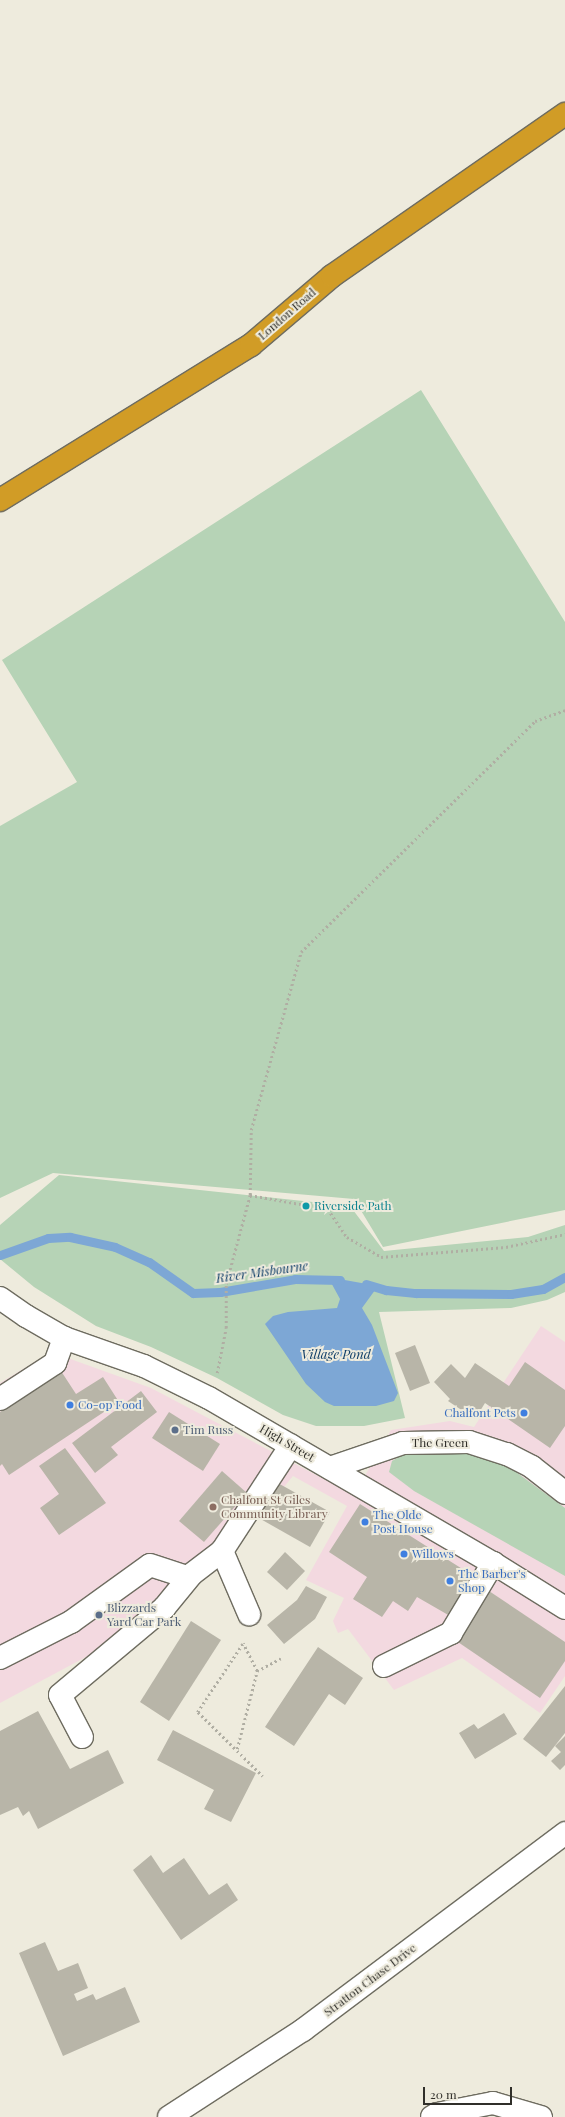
<!DOCTYPE html>
<style>
body{margin:0}
#map{position:relative;width:565px;height:2117px;overflow:hidden;background:#eeebdd;font-family:"Playfair Display",serif}
div>[style]{position:absolute}
[style*='--x']{left:calc(var(--x)*1px);top:calc(var(--y)*1px);width:calc(var(--w)*1px);rotate:calc(var(--a)*1deg)}
.commercial>*{inset:0;background:#f3d9e0}
.green>*{inset:0;background:#b6d3b6}
.water>*{inset:0;background:#7da7d5}
.stream>*{height:9px;margin:-4.5px;padding:0 4.5px;transform-origin:4.5px;border-radius:4.5px;background:#7da7d5}
.building>*{inset:0;background:#b8b5a8}
.path>*{height:2.5px;margin-top:-1.25px;transform-origin:0;background:repeating-linear-gradient(90deg,#b0aea3 0 2px,transparent 0 5px)}
.roads{filter:drop-shadow(1px 0 #6e6c60) drop-shadow(-1px 0 #6e6c60) drop-shadow(0 1px #6e6c60) drop-shadow(0 -1px #6e6c60)}
.minor>*{height:22px;margin:-11px;padding:0 11px;transform-origin:11px;border-radius:11px;background:#fff}
.highway>*{height:22px;margin:-11px;padding:0 11px;transform-origin:11px;border-radius:11px;background:#d19c26}
.dots>*{width:11px;height:11px;translate:-50% -50%;box-sizing:border-box;border:2px solid #eeebdd;border-radius:50%}
span{translate:-50% -50%;white-space:nowrap;text-align:center;line-height:1.15;-webkit-text-stroke:4px #eeebdd;paint-order:stroke}
.street-label{font-size:12px;color:#302f2a}
.culture-label{font-size:12px;color:#0d838f}
.left{translate:0 -50%;text-align:left}
.shop-label{font-size:12px;color:#366cbe}
.right{translate:-100% -50%;text-align:right}
.service-label{font-size:12px;color:#4e5e75}
.education-label{font-size:12px;color:#785e54}
.water-label{font-size:13px;color:#0e3d68;font-style:italic}
.scale{position:absolute;left:423px;top:2087px;width:89px;height:18px;box-sizing:border-box;border:2px solid #302f2a;border-top:0;padding-left:5px;font-size:12px;line-height:14px;white-space:nowrap;color:#302f2a;-webkit-text-stroke:3px #eeebdd;paint-order:stroke}
</style>
<div id="map">
<div class="commercial">
<i style="clip-path:polygon(541px 1326px,565px 1342px,565px 1676px,540px 1713px,462px 1658px,394px 1690px,348px 1629px,338px 1633px,333px 1621px,344px 1598px,306px 1580px,347px 1506px,293px 1476px,221px 1563px,97px 1651px,0 1703px,0 1383px,51px 1352px,151px 1388px,354px 1495px,391px 1430px,450px 1421px,474px 1427px)"></i>
</div>
<div class="green">
<i style="clip-path:polygon(421px 390px,565px 622px,565px 1210px,383px 1247px,354px 1199px,53px 1173px,0 1198px,0 826px,77px 782px,2px 660px)"></i>
<i style="clip-path:polygon(59px 1175px,350px 1206px,384px 1251px,528px 1237px,565px 1225px,565px 1292px,547px 1300px,511px 1308px,379px 1312px,405px 1418px,364px 1426px,316px 1426px,283px 1415px,217px 1378px,151px 1347px,96px 1326px,34px 1287px,0 1259px,0 1225px)"></i>
<i style="clip-path:polygon(457px 1449px,500px 1460px,565px 1508px,565px 1576px,414px 1491px,389px 1472px,392px 1461px,407px 1452px)"></i>
</div>
<div class="water">
<i style="clip-path:polygon(328px 1277px,378px 1286px,362px 1308px,372px 1325px,398px 1393px,394px 1401px,376px 1406px,334px 1406px,325px 1402px,306px 1384px,265px 1324px,273px 1316px,288px 1312px,337px 1308px,340px 1299px)"></i>
</div>
<div class="stream">
<i style="--x:0;--y:1255;--w:51;--a:-19.5"></i>
<i style="--x:48;--y:1238;--w:22;--a:-3"></i>
<i style="--x:70;--y:1237;--w:46;--a:12.5"></i>
<i style="--x:115;--y:1247;--w:37;--a:24"></i>
<i style="--x:149;--y:1262;--w:54;--a:35.2"></i>
<i style="--x:193;--y:1293;--w:27;--a:-2"></i>
<i style="--x:220;--y:1292;--w:76;--a:-9.8"></i>
<i style="--x:295;--y:1279;--w:45;--a:1.3"></i>
<i style="--x:366;--y:1284;--w:21;--a:17"></i>
<i style="--x:386;--y:1290;--w:30;--a:6"></i>
<i style="--x:416;--y:1293;--w:95;--a:0.6"></i>
<i style="--x:511;--y:1294;--w:32;--a:-9"></i>
<i style="--x:543;--y:1289;--w:25;--a:-29"></i>
</div>
<div class="building">
<i style="clip-path:polygon(415px 1345px,430px 1383px,410px 1391px,395px 1353px)"></i>
<i style="clip-path:polygon(525px 1362px,565px 1390px,565px 1426px,550px 1448px,485px 1403px,475px 1419px,448px 1401px,450px 1399px,434px 1382px,451px 1364px,465px 1378px,475px 1363px,509px 1386px)"></i>
<i style="clip-path:polygon(61px 1371px,76px 1394px,103px 1377px,119px 1402px,9px 1475px,2px 1464px,0 1466px,0 1412px)"></i>
<i style="clip-path:polygon(141px 1391px,157px 1412px,111px 1447px,118px 1455px,95px 1473px,72px 1443px)"></i>
<i style="clip-path:polygon(169px 1412px,220px 1444px,203px 1471px,152px 1438px)"></i>
<i style="clip-path:polygon(65px 1448px,106px 1503px,59px 1535px,40px 1508px,59px 1494px,39px 1466px)"></i>
<i style="clip-path:polygon(222px 1471px,247px 1493px,204px 1542px,179px 1521px)"></i>
<i style="clip-path:polygon(276px 1482px,330px 1512px,310px 1547px,257px 1517px)"></i>
<i style="clip-path:polygon(360px 1504px,475px 1577px,450px 1616px,417px 1597px,408px 1611px,393px 1601px,382px 1617px,353px 1599px,367px 1577px,329px 1552px)"></i>
<i style="clip-path:polygon(285px 1552px,305px 1571px,287px 1590px,267px 1572px)"></i>
<i style="clip-path:polygon(306px 1586px,327px 1597px,315px 1619px,284px 1644px,267px 1625px,297px 1600px)"></i>
<i style="clip-path:polygon(486px 1589px,565px 1642px,565px 1661px,540px 1698px,455px 1640px)"></i>
<i style="clip-path:polygon(191px 1621px,221px 1640px,169px 1721px,140px 1702px)"></i>
<i style="clip-path:polygon(318px 1647px,363px 1678px,345px 1705px,329px 1694px,294px 1746px,265px 1727px)"></i>
<i style="clip-path:polygon(565px 1686px,565px 1733px,546px 1757px,523px 1739px)"></i>
<i style="clip-path:polygon(38px 1711px,70px 1769px,108px 1750px,124px 1783px,38px 1829px,29px 1811px,23px 1816px,18px 1807px,0 1815px,0 1731px)"></i>
<i style="clip-path:polygon(504px 1713px,517px 1734px,475px 1759px,459px 1733px,474px 1724px,478px 1729px)"></i>
<i style="clip-path:polygon(173px 1730px,256px 1773px,231px 1822px,204px 1809px,214px 1790px,157px 1760px)"></i>
<i style="clip-path:polygon(565px 1736px,565px 1765px,560px 1770px,551px 1761px,561px 1752px,555px 1746px)"></i>
<i style="clip-path:polygon(151px 1855px,163px 1873px,184px 1858px,209px 1895px,227px 1883px,238px 1900px,181px 1940px,133px 1870px)"></i>
<i style="clip-path:polygon(45px 1942px,58px 1971px,78px 1963px,88px 1988px,74px 1994px,77px 2001px,93px 1994px,96px 2000px,125px 1987px,140px 2022px,63px 2056px,19px 1953px)"></i>
</div>
<div class="path">
<i style="--x:250;--y:1195;--w:65;--a:-89.1"></i>
<i style="--x:251;--y:1130;--w:185;--a:-74.3"></i>
<i style="--x:301;--y:952;--w:329;--a:-44.6"></i>
<i style="--x:535;--y:721;--w:32;--a:-20"></i>
<i style="--x:217;--y:1373;--w:46;--a:-78.7"></i>
<i style="--x:226;--y:1328;--w:44;--a:-90"></i>
<i style="--x:226;--y:1284;--w:92;--a:-74.9"></i>
<i style="--x:250;--y:1195;--w:79;--a:10.2"></i>
<i style="--x:328;--y:1209;--w:34;--a:56"></i>
<i style="--x:347;--y:1237;--w:39;--a:30"></i>
<i style="--x:381;--y:1257;--w:125;--a:-4.6"></i>
<i style="--x:506;--y:1247;--w:60;--a:-12.4"></i>
<i style="--x:243;--y:1644;--w:82;--a:123.5"></i>
<i style="--x:198;--y:1712;--w:91;--a:44.6"></i>
<i style="--x:257;--y:1671;--w:27;--a:-28"></i>
<i style="--x:237;--y:1749;--w:81;--a:-75.6"></i>
<i style="--x:257;--y:1671;--w:31;--a:-117"></i>
</div>
<div class="roads">
<div class="minor">
<i style="--x:0;--y:1298;--w:32;--a:35"></i>
<i style="--x:26;--y:1316;--w:44;--a:30.1"></i>
<i style="--x:64;--y:1338;--w:85;--a:19.3"></i>
<i style="--x:144;--y:1366;--w:72;--a:26.2"></i>
<i style="--x:209;--y:1398;--w:328;--a:30.2"></i>
<i style="--x:493;--y:1563;--w:85;--a:32"></i>
<i style="--x:0;--y:1399;--w:66;--a:-33.2"></i>
<i style="--x:55;--y:1363;--w:27;--a:-70"></i>
<i style="--x:330;--y:1468;--w:77;--a:-18.9"></i>
<i style="--x:403;--y:1443;--w:66;--a:-0.9"></i>
<i style="--x:469;--y:1442;--w:40;--a:18"></i>
<i style="--x:507;--y:1454;--w:28;--a:27"></i>
<i style="--x:532;--y:1467;--w:42;--a:38.2"></i>
<i style="--x:222;--y:1551;--w:69;--a:66.8"></i>
<i style="--x:0;--y:1658;--w:80;--a:-26.9"></i>
<i style="--x:71;--y:1622;--w:97;--a:-35.8"></i>
<i style="--x:150;--y:1565;--w:40;--a:18"></i>
<i style="--x:188;--y:1577;--w:43;--a:-37.4"></i>
<i style="--x:222;--y:1551;--w:126;--a:-56.9"></i>
<i style="--x:384;--y:1666;--w:75;--a:-26.2"></i>
<i style="--x:451;--y:1633;--w:82;--a:-59"></i>
<i style="--x:82;--y:1737;--w:47;--a:-117.6"></i>
<i style="--x:60;--y:1695;--w:136;--a:-39.9"></i>
<i style="--x:164;--y:1608;--w:43;--a:-50.7"></i>
<i style="--x:169;--y:2117;--w:160;--a:-33"></i>
<i style="--x:303;--y:2030;--w:328;--a:-36.9"></i>
<i style="--x:432;--y:2117;--w:6;--a:-31"></i>
<i style="--x:437;--y:2114;--w:57;--a:-11.1"></i>
<i style="--x:493;--y:2103;--w:50;--a:16.3"></i>
</div>
<div class="highway">
<i style="--x:0;--y:500;--w:295;--a:-31.7"></i>
<i style="--x:251;--y:345;--w:106;--a:-40.4"></i>
<i style="--x:332;--y:276;--w:284;--a:-34.8"></i>
</div>
</div>
<div class="dots">
<i style="left:306px;top:1206px;background:#0f9aa8"></i>
<i style="left:70px;top:1405px;background:#3f7fe0"></i>
<i style="left:524px;top:1413px;background:#3f7fe0"></i>
<i style="left:175px;top:1430px;background:#5c6f8a"></i>
<i style="left:213px;top:1507px;background:#8d6e63"></i>
<i style="left:365px;top:1522px;background:#3f7fe0"></i>
<i style="left:404px;top:1554px;background:#3f7fe0"></i>
<i style="left:450px;top:1581px;background:#3f7fe0"></i>
<i style="left:99px;top:1615px;background:#5c6f8a"></i>
</div>
<div class="street-label">
<span style="left:287px;top:314px;rotate:-41deg">London Road</span>
<span style="left:287px;top:1443px;rotate:30deg">High Street</span>
<span style="left:440px;top:1443px">The Green</span>
<span style="left:370px;top:1980px;rotate:-37deg">Stratton Chase Drive</span>
</div>
<div class="culture-label">
<span class="left" style="left:314px;top:1206px">Riverside Path</span>
</div>
<div class="shop-label">
<span class="left" style="left:78px;top:1405px">Co-op Food</span>
<span class="right" style="left:516px;top:1413px">Chalfont Pets</span>
<span class="left" style="left:373px;top:1522px">The Olde<br>Post House</span>
<span class="left" style="left:412px;top:1554px">Willows</span>
<span class="left" style="left:458px;top:1581px">The Barber's<br>Shop</span>
</div>
<div class="service-label">
<span class="left" style="left:183px;top:1430px">Tim Russ</span>
<span class="left" style="left:107px;top:1615px">Blizzards<br>Yard Car Park</span>
</div>
<div class="education-label">
<span class="left" style="left:221px;top:1507px">Chalfont St Giles<br>Community Library</span>
</div>
<div class="water-label">
<span style="left:262px;top:1272px;rotate:-8deg">River Misbourne</span>
<span style="left:336px;top:1354px">Village Pond</span>
</div>
<div class="scale">20 m</div>
</div>
